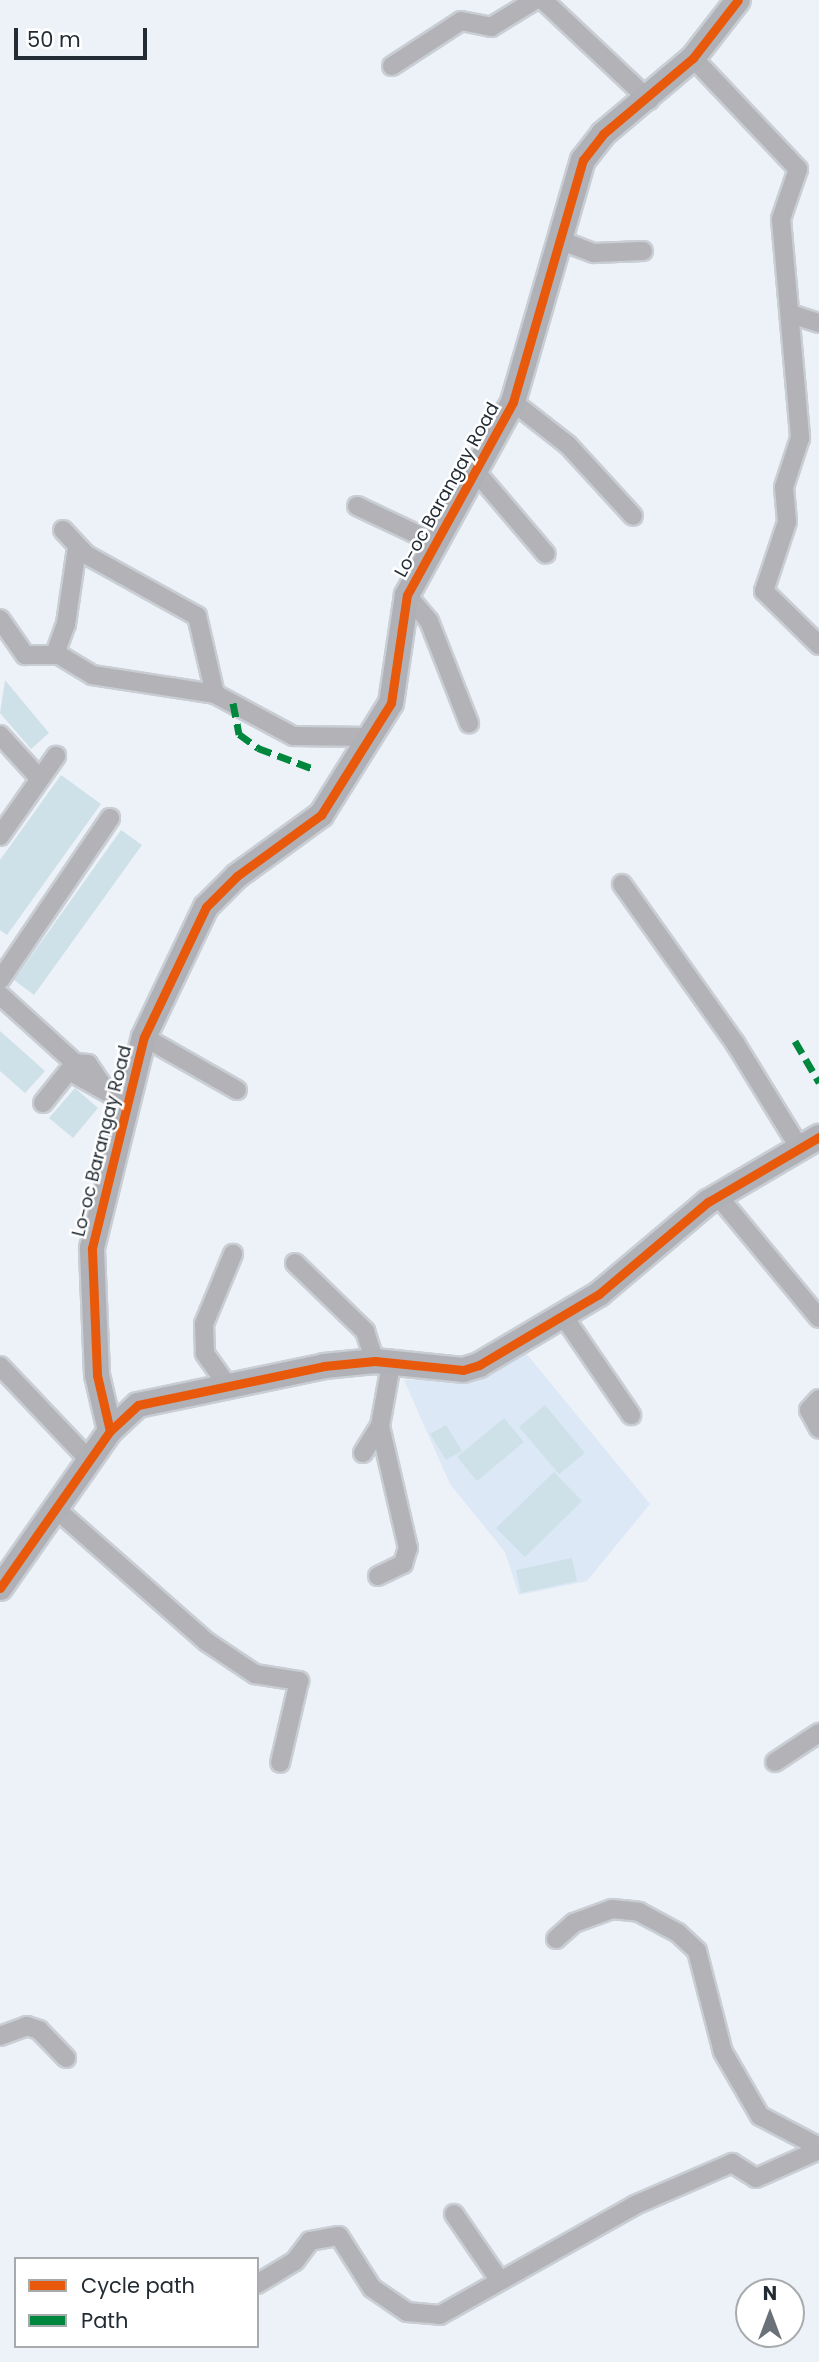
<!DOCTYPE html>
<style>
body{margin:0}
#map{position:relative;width:819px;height:2362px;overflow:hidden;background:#edf2f8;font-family:Poppins,sans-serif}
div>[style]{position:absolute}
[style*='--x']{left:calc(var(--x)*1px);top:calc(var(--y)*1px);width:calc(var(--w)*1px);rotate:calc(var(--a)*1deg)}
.built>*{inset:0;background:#dce8f5}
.building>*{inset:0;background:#cee1e8}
.roads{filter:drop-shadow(2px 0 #c9ced4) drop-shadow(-2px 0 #c9ced4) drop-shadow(0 2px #c9ced4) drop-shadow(0 -2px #c9ced4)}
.street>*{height:18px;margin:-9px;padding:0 9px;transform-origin:9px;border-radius:9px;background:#b2b2b7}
.secondary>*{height:24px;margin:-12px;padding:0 12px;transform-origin:12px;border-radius:12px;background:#b0b1b7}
.quiet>*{height:7px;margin-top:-3.5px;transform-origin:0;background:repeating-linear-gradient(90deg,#00873e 0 14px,transparent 0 21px)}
.cycleway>*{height:9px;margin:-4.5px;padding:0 4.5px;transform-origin:4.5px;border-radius:4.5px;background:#e8590c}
span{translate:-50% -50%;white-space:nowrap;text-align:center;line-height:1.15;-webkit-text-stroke:5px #fff;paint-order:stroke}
.street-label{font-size:18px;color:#232c34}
.legend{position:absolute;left:14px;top:2257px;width:245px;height:91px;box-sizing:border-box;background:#fff;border:2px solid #a7abae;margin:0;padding:9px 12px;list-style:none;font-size:21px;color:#232c34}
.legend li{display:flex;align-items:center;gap:14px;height:35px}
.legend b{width:35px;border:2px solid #a7abae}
.north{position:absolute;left:735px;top:2278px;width:70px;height:70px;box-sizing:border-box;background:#fff;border:2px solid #a7abae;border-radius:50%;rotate:0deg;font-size:19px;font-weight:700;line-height:28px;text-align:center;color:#232c34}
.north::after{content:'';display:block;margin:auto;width:24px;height:32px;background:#6a7179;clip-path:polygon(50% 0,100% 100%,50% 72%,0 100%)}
.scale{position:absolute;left:14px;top:28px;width:133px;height:32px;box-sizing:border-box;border:4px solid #232c34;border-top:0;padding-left:9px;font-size:21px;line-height:24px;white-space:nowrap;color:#232c34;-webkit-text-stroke:5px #fff;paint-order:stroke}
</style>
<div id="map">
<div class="built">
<i style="clip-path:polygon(525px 1352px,650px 1504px,587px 1581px,519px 1595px,505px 1552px,450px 1484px,404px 1380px,471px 1378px)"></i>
</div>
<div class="building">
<i style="clip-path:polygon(5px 680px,49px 733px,31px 749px,0 713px)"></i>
<i style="clip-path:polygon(61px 775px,101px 804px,7px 935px,0 930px,0 860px)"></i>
<i style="clip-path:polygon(121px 830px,142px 845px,34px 995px,14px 980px)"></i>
<i style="clip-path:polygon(0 1031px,45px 1071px,25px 1093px,0 1071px)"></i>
<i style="clip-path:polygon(75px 1088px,98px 1108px,73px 1138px,49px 1118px)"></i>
<i style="clip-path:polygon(545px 1405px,585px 1453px,559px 1474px,519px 1427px)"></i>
<i style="clip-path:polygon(504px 1418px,524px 1442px,477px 1481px,457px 1457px)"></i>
<i style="clip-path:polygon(446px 1425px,462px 1451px,446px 1460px,430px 1434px)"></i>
<i style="clip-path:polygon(554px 1472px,582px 1501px,525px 1557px,496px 1528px)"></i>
<i style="clip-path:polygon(572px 1558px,577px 1581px,521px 1593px,516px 1570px)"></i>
</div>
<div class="roads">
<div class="street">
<i style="--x:543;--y:0;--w:146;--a:43.3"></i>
<i style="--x:693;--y:58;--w:153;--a:46.6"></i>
<i style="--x:798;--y:169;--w:53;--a:108.8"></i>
<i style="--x:781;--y:219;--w:220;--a:85"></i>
<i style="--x:800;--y:438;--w:52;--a:108.1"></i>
<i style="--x:784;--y:487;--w:35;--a:85"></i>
<i style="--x:787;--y:522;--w:73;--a:108.4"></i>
<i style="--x:764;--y:591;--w:77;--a:44.5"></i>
<i style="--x:392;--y:66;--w:82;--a:-33.1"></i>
<i style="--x:461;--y:21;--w:31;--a:11"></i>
<i style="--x:491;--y:27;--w:52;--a:-31.5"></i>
<i style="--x:562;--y:241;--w:34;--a:21"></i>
<i style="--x:594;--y:253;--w:49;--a:-2.3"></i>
<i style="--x:791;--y:314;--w:29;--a:18"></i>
<i style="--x:513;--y:402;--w:70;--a:38"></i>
<i style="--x:568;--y:445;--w:96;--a:47.5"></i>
<i style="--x:477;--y:473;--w:106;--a:49.6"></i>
<i style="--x:357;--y:506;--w:84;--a:25.3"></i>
<i style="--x:63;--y:530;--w:33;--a:47"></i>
<i style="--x:85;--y:554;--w:128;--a:29"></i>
<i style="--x:197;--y:616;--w:80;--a:77"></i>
<i style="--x:215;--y:694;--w:89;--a:28.3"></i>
<i style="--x:293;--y:736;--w:76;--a:0.8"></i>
<i style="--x:407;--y:595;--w:34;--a:50"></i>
<i style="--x:429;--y:621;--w:110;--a:68.6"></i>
<i style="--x:0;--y:619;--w:44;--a:55.2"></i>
<i style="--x:25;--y:655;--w:34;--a:0"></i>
<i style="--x:59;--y:655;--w:39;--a:31"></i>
<i style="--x:92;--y:675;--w:124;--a:8.8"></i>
<i style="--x:55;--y:654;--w:32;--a:-70"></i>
<i style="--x:66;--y:624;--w:77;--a:-81.8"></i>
<i style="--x:0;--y:735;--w:59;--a:47.7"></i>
<i style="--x:0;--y:836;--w:98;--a:-55"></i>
<i style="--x:622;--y:884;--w:195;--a:54.6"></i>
<i style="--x:735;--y:1043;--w:122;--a:58.4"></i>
<i style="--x:0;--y:980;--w:196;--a:-55.8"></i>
<i style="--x:0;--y:995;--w:101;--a:42.2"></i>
<i style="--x:75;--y:1063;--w:13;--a:77"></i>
<i style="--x:78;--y:1076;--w:57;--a:29.2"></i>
<i style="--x:144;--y:1037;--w:107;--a:29.7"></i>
<i style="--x:75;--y:1063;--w:13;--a:4"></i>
<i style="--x:88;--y:1064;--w:29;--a:56"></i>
<i style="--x:43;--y:1103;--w:51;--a:-51.3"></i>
<i style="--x:718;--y:1196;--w:158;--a:50.4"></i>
<i style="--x:295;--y:1263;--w:98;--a:44.2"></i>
<i style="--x:365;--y:1331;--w:32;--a:72"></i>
<i style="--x:564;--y:1317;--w:119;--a:55.6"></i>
<i style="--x:0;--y:1366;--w:131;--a:46.5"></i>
<i style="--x:227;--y:1385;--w:39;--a:-125"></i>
<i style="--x:205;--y:1353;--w:29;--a:-92"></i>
<i style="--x:204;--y:1324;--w:76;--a:-67.5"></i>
<i style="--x:819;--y:1399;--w:15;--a:132"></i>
<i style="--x:809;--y:1410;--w:21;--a:62"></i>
<i style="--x:363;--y:1453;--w:32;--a:-58"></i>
<i style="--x:380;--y:1426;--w:62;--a:-79.8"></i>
<i style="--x:56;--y:1509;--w:201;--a:41.4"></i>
<i style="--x:207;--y:1642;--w:58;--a:33.7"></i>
<i style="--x:255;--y:1674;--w:45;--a:9"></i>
<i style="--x:299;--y:1681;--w:84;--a:103"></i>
<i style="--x:378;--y:1576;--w:28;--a:-26"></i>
<i style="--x:403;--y:1564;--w:17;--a:-73"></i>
<i style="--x:408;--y:1548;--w:125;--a:-102.9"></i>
<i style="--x:775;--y:1762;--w:53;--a:-33.4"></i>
<i style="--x:556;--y:1939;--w:24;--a:-42"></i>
<i style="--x:574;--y:1923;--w:40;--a:-20.2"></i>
<i style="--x:612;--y:1909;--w:27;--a:6"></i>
<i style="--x:639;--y:1912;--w:44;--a:28.3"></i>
<i style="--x:678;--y:1933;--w:26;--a:43"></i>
<i style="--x:697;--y:1951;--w:104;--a:75.6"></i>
<i style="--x:723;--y:2052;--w:74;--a:60"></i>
<i style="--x:760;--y:2116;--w:67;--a:27.7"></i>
<i style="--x:0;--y:2036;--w:29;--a:-20"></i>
<i style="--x:27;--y:2026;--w:13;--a:18"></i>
<i style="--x:39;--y:2030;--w:39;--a:46"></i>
<i style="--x:454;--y:2214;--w:78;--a:55.5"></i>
<i style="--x:257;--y:2284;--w:44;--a:-31.2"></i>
<i style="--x:295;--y:2261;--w:25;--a:-53"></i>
<i style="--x:310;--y:2241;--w:29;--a:-10"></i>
<i style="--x:339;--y:2236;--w:62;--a:57.6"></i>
<i style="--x:372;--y:2288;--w:42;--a:34.4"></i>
<i style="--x:407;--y:2312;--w:33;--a:5"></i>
<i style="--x:440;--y:2315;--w:224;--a:-29.4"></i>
<i style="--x:635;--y:2205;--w:106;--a:-23.4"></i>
<i style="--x:732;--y:2163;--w:28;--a:32"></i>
<i style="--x:756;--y:2178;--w:69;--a:-24"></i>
</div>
<div class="secondary">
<i style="--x:110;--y:1431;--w:57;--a:-103.1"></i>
<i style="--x:97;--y:1375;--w:127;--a:-92.3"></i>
<i style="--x:92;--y:1248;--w:217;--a:-76.2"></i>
<i style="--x:144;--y:1037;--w:144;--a:-64.5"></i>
<i style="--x:206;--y:907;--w:44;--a:-45"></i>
<i style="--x:237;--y:876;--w:104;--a:-36"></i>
<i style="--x:321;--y:815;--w:132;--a:-58"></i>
<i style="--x:391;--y:703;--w:109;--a:-81.6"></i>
<i style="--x:407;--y:595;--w:220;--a:-61.2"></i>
<i style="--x:513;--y:402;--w:252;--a:-73.9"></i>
<i style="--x:583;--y:160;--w:33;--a:-52"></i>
<i style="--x:603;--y:134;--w:118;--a:-40.2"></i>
<i style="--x:693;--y:58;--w:73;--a:-52.2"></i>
<i style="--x:0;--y:1588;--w:192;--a:-55"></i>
<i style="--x:110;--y:1431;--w:38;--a:-43"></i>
<i style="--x:138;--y:1405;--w:190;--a:-11.8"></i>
<i style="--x:324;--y:1366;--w:51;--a:-5.6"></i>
<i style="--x:375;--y:1361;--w:88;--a:5.8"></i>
<i style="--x:463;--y:1370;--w:17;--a:-17"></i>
<i style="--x:479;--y:1365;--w:139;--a:-30.6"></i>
<i style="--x:599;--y:1294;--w:143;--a:-40.2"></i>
<i style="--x:708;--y:1202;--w:129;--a:-30.4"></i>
</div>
</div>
<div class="quiet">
<i style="--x:233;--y:703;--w:32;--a:79"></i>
<i style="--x:239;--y:734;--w:24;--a:36"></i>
<i style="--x:258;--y:748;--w:60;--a:20.6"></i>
<i style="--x:795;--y:1041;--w:48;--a:59.7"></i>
</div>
<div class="cycleway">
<i style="--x:110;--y:1431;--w:57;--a:-103.1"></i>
<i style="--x:97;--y:1375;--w:127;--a:-92.3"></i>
<i style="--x:92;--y:1248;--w:217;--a:-76.2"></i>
<i style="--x:144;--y:1037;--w:144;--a:-64.5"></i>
<i style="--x:206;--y:907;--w:44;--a:-45"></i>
<i style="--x:237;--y:876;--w:104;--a:-36"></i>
<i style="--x:321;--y:815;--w:132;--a:-58"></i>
<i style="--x:391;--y:703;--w:109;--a:-81.6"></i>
<i style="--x:407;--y:595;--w:220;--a:-61.2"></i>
<i style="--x:513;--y:402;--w:252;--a:-73.9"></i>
<i style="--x:583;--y:160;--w:33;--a:-52"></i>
<i style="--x:603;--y:134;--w:118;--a:-40.2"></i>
<i style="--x:693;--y:58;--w:73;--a:-52.2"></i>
<i style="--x:0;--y:1588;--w:192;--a:-55"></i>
<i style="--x:110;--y:1431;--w:38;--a:-43"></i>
<i style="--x:138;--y:1405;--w:190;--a:-11.8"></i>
<i style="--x:324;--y:1366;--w:51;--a:-5.6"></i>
<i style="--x:375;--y:1361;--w:88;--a:5.8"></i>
<i style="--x:463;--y:1370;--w:17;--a:-17"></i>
<i style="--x:479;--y:1365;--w:139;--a:-30.6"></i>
<i style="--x:599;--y:1294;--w:143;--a:-40.2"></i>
<i style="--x:708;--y:1202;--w:129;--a:-30.4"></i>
</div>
<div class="street-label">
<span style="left:447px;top:490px;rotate:-61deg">Lo-oc Barangay Road</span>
<span style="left:102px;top:1141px;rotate:-76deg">Lo-oc Barangay Road</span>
</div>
<ul class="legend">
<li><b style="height:9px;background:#e8590c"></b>Cycle path</li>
<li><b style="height:9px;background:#00873e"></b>Path</li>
</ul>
<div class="north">N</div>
<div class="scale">50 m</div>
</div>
